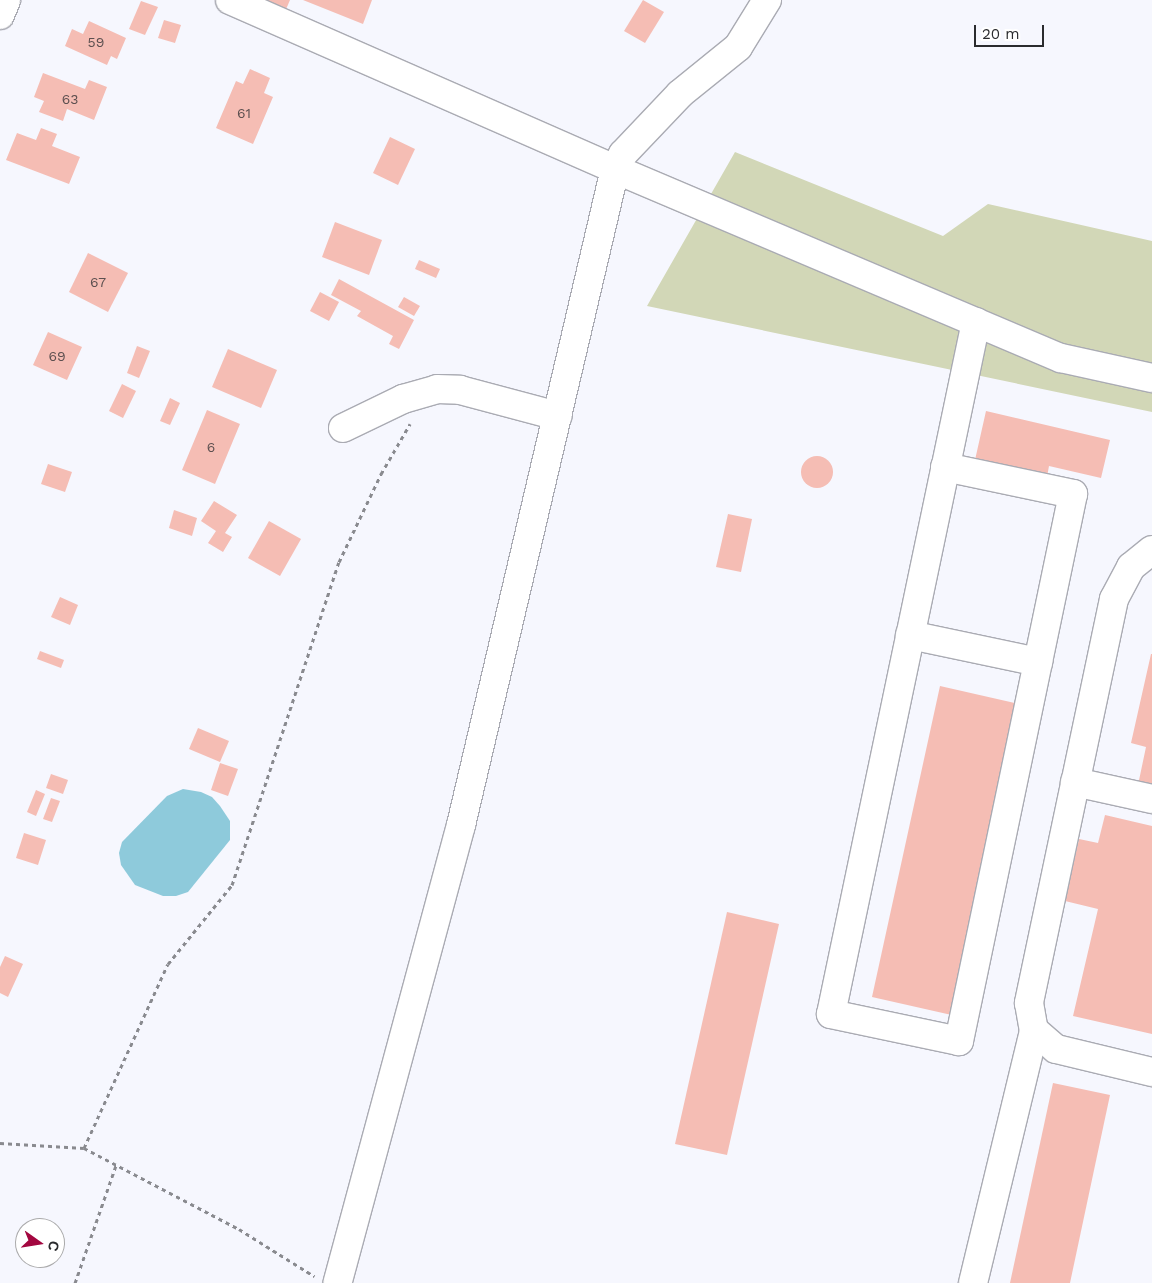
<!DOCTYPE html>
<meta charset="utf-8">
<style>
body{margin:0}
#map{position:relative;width:1152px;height:1283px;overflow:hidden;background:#f6f7fe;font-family:"Work Sans",sans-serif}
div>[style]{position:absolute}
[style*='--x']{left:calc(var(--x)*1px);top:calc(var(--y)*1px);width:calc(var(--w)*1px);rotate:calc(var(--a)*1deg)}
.green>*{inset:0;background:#d2d7b7}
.water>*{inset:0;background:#8ecadb}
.building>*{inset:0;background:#f5bdb4}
.round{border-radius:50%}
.path>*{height:3px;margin-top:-1.5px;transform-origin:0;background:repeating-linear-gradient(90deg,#898a8f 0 4px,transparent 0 8px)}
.roads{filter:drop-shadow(1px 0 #aaabb3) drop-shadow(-1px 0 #aaabb3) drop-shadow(0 1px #aaabb3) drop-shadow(0 -1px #aaabb3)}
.minor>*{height:28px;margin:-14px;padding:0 14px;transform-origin:14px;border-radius:14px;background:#fff}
.major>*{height:28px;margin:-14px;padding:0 14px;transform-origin:14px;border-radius:14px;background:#fff}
span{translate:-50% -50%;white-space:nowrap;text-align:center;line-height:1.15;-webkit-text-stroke:5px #fff;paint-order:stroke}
.number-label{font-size:14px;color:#5d5050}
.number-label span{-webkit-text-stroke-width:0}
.north{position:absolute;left:15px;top:1218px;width:50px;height:50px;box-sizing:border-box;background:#fff;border:1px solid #aaaaab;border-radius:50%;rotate:103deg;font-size:14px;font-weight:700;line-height:20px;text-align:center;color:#2a2b2e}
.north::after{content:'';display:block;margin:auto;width:18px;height:22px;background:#a30740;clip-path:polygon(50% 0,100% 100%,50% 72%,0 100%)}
.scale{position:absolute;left:974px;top:25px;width:70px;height:22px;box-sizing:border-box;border:2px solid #2a2b2e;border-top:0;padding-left:6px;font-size:15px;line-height:18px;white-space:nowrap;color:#2a2b2e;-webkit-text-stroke:4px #fff;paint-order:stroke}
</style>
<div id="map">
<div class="green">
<i style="clip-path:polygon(735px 152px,943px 236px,988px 204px,1152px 241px,1152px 412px,647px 306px)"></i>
</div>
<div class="water">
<i style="clip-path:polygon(183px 789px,201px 792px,212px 797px,220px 806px,230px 821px,230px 840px,188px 892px,176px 896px,163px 896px,135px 885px,121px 865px,119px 853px,122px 842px,167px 796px)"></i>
</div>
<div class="building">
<i style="clip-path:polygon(254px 0,290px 0,284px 14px)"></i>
<i style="clip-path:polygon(303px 0,372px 0,363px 24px)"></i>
<i style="clip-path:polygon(643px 0,664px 12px,645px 43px,624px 31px)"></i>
<i style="clip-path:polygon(141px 1px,158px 7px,145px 35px,129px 29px)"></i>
<i style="clip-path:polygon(164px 20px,181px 25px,175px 43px,158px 38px)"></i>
<i style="clip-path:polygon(89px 21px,126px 38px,117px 59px,111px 56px,107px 65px,65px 46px,72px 29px,83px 34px)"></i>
<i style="clip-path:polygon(250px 69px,270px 78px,264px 93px,273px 97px,253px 144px,216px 128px,236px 81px,243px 84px)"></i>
<i style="clip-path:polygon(43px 73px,85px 89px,89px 80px,107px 87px,94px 120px,67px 109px,63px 121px,39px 112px,44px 101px,34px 97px)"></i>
<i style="clip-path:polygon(41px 128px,57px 134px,52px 146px,80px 157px,69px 184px,6px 160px,17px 133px,36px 140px)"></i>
<i style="clip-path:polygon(390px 137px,415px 149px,398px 185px,373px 173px)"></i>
<i style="clip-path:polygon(335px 222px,382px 240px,369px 275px,322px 257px)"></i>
<i style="clip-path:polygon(88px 253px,128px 273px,108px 312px,69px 292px)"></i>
<i style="clip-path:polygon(419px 260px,440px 269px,436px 278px,415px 269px)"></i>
<i style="clip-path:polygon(339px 279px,414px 320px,399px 349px,389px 344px,393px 336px,357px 316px,361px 311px,331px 295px)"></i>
<i style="clip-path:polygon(320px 292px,339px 302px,329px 321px,310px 311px)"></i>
<i style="clip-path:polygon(404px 297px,420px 306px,414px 316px,398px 307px)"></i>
<i style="clip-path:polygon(48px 332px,82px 347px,67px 380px,33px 365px)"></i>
<i style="clip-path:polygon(137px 346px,150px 351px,139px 378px,127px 373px)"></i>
<i style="clip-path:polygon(228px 349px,277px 370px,261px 408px,212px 387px)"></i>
<i style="clip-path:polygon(122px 384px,136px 391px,123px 418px,109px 411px)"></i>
<i style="clip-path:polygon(170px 398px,180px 403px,170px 425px,160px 421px)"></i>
<i style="clip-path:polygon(207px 410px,240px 424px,215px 484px,182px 470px)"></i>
<i style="clip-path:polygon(986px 411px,1110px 440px,1101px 478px,1049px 466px,1047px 477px,975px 460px)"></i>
<i class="round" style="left:801px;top:456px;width:32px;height:32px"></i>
<i style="clip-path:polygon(48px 464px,72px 472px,65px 492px,41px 484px)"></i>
<i style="clip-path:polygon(214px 501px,237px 515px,225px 533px,232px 537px,223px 552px,208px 543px,216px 531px,201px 521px)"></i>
<i style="clip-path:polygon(174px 510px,197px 518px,192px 536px,169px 528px)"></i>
<i style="clip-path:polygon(728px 514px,752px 519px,741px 572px,716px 567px)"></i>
<i style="clip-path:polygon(269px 521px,301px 539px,280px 576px,248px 558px)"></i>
<i style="clip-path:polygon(60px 597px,78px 605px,70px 625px,51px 617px)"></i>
<i style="clip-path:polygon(40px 651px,64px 660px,61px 668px,37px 659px)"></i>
<i style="clip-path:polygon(1151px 654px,1152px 654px,1152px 789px,1138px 785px,1146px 747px,1131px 743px)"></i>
<i style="clip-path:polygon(940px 686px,1024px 705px,956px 1016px,872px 997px)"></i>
<i style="clip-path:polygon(198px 728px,229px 741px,220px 762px,189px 749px)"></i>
<i style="clip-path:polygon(220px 763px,238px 769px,228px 796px,211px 790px)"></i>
<i style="clip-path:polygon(51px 774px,68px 780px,63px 794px,46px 788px)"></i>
<i style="clip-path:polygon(36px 790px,45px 794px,36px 816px,27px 812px)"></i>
<i style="clip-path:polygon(51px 798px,60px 801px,52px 822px,43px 819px)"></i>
<i style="clip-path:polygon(1105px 815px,1152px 826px,1152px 1034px,1073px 1016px,1098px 909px,1065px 901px,1079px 839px,1098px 843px)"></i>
<i style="clip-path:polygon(24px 833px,46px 840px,38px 865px,16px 858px)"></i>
<i style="clip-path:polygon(727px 912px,779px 924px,727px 1155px,675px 1144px)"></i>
<i style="clip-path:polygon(5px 956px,23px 964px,8px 997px,0 993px,0 967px)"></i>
<i style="clip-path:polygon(1053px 1083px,1110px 1095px,1070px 1283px,1010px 1283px)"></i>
</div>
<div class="path">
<i style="--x:0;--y:1143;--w:84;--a:3.4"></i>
<i style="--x:84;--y:1148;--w:175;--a:27.6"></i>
<i style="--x:239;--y:1229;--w:89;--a:32.1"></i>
<i style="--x:84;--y:1148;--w:202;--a:-65.5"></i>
<i style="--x:168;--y:964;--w:102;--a:-51"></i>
<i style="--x:232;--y:885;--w:340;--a:-71.7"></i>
<i style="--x:339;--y:562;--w:98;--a:-64.5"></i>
<i style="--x:381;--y:474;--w:58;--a:-59.9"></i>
<i style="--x:75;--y:1283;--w:125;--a:-70.8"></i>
</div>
<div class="roads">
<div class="minor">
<i style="--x:230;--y:0;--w:420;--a:23.7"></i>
<i style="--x:615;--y:169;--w:674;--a:103.21"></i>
<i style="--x:461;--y:825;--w:474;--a:105.1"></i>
<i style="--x:767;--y:0;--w:55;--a:121.7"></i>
<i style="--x:738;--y:47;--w:75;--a:141"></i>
<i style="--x:680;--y:94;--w:83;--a:133.5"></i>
<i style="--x:623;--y:154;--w:17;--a:118"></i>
<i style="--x:615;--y:169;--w:484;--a:23"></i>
<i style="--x:1061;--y:358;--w:93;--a:12.4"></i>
<i style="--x:343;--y:428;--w:67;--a:-25.8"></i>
<i style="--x:403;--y:399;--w:35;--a:-16"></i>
<i style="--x:437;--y:389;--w:23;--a:2"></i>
<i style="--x:460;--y:390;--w:101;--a:14.9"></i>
<i style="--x:945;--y:467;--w:131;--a:11.9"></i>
<i style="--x:1073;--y:494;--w:559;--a:101.77"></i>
<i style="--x:959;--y:1041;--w:131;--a:-168.1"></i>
<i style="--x:831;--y:1014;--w:707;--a:-78.17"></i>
<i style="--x:1152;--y:550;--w:27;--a:141"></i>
<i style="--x:1131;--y:567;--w:36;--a:118"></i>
<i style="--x:1114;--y:599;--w:413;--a:101.9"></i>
<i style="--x:1029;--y:1003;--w:27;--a:80"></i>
<i style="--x:1034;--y:1030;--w:29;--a:41"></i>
<i style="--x:1056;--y:1049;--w:99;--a:13.5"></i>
<i style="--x:910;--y:635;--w:131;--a:11.9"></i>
<i style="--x:1075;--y:782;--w:79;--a:12.4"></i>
<i style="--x:973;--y:1283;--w:260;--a:-76.4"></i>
</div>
<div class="major">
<i style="--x:0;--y:15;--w:16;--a:-68"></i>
</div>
</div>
<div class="number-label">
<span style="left:96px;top:42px">59</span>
<span style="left:70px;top:99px">63</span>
<span style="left:244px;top:113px">61</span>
<span style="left:98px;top:282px">67</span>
<span style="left:57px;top:356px">69</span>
<span style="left:211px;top:447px">6</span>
</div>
<div class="north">С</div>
<div class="scale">20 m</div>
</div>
